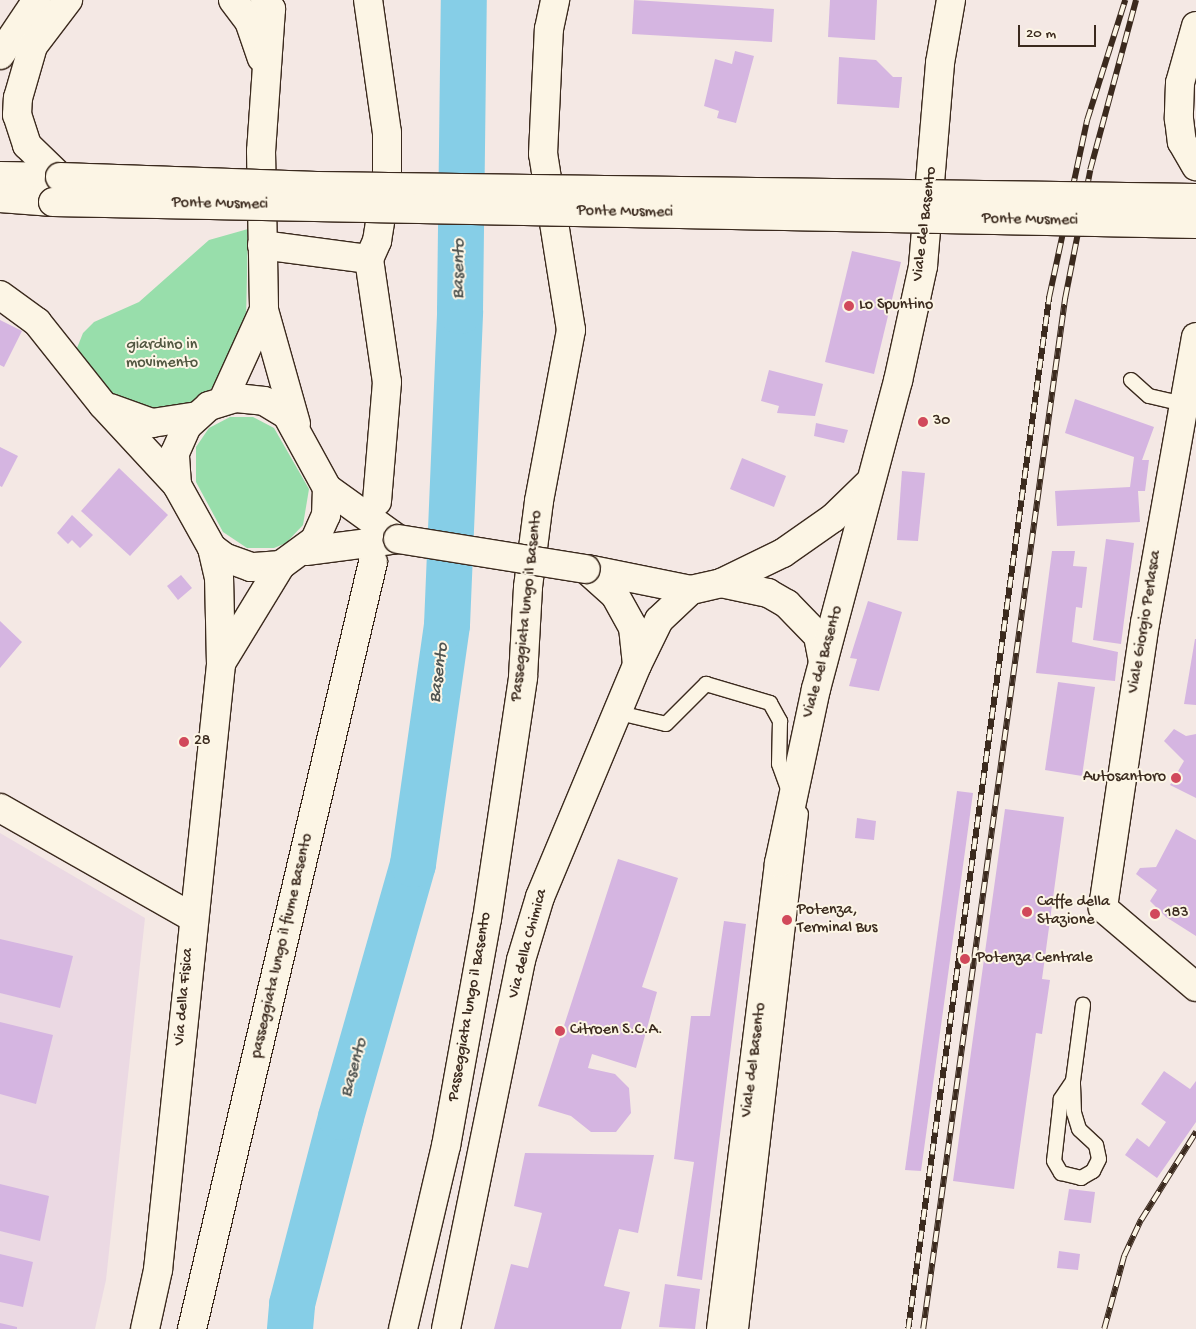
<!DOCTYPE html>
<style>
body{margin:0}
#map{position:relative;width:1196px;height:1329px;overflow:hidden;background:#f4e8e4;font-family:"Gochi Hand",sans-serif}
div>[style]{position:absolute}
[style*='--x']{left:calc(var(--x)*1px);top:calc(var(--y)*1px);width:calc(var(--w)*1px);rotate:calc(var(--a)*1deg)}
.built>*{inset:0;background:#ebd9e3}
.green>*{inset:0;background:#98deab}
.river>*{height:46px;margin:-23px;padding:0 23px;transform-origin:23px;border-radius:23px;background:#86cee7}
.building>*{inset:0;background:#d5b5e1}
.roads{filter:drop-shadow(1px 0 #3b2a1e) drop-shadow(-1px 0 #3b2a1e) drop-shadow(0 1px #3b2a1e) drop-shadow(0 -1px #3b2a1e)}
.lane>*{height:14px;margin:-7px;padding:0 7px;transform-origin:7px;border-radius:7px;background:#fcf5e5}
.street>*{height:28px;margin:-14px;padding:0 14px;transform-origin:14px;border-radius:14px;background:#fcf5e5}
.secondary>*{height:28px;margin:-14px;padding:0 14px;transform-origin:14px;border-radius:14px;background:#fcf5e5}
.primary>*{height:28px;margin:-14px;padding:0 14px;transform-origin:14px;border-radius:14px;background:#fcf5e5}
.rail>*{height:5.5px;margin-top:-2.75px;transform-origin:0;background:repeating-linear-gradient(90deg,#fcf5e5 0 11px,#3b2a1e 0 22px);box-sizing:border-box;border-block:1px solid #3b2a1e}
.bridges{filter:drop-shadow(1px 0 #3b2a1e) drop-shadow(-1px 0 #3b2a1e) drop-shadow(0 1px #3b2a1e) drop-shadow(0 -1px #3b2a1e)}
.secondary-bridge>*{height:28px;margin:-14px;padding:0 14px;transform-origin:14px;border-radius:14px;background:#fcf5e5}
.dots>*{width:14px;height:14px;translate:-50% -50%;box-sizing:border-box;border:2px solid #fcf5e5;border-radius:50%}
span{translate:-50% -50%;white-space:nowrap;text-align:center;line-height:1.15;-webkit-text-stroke:4px #fcf5e5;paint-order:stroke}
.street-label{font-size:16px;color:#3b2a1e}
.poi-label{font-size:16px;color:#3b2a1e}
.left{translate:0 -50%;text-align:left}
.right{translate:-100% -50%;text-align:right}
.park-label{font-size:16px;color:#525741}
.water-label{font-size:18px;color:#4e5350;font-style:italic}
.scale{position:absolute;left:1018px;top:25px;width:78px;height:22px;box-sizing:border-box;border:2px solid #3b2a1e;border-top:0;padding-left:6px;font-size:15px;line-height:18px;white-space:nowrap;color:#3b2a1e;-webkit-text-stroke:4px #fcf5e5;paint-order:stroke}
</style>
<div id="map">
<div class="built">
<i style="clip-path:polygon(0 833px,145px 918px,106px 1280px,95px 1329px,0 1329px)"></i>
</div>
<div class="green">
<i style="clip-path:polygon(248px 229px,246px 320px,222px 378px,199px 400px,176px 411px,135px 410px,111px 394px,77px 348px,83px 333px,94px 322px,139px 302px,209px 240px)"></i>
<i style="clip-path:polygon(230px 417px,253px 417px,274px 428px,309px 489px,303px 525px,286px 543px,274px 548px,247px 548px,223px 532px,196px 482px,196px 447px,209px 428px)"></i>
</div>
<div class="river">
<i style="--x:290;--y:1329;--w:25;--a:-85"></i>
<i style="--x:292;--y:1304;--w:193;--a:-75.3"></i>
<i style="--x:341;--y:1117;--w:263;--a:-74.1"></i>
<i style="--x:413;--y:864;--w:241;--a:-81.9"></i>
<i style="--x:447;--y:625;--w:314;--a:-87.6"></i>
<i style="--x:460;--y:311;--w:311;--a:-89.3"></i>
</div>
<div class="building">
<i style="clip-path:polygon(634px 0,774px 9px,772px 42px,632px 34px)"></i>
<i style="clip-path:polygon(877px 0,875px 40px,828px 37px,830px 0)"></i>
<i style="clip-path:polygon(735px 51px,754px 56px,736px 123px,717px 118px,719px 111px,704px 106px,715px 59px,732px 64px)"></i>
<i style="clip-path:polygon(839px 57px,876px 60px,893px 77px,902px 77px,899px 108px,837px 104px)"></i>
<i style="clip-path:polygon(852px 251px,901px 262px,874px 374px,825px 362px)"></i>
<i style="clip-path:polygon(0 320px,22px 331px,4px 367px,0 365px)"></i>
<i style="clip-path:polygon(769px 370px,823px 384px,815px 416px,777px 413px,779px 406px,761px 401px)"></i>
<i style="clip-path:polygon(1075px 399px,1154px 427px,1142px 460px,1149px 460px,1145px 491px,1138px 491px,1140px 522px,1057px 526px,1055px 491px,1130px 487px,1134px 457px,1065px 433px)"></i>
<i style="clip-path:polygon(816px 423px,848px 430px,844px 443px,814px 436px)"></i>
<i style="clip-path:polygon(0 447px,18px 456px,2px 487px,0 486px)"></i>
<i style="clip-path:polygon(742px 458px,786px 476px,774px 507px,730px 489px)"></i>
<i style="clip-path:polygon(119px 468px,168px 515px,130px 556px,81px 511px)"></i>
<i style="clip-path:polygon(902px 471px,925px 473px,918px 541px,897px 540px)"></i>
<i style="clip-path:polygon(72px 515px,93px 535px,80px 548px,72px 540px,68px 544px,57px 533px)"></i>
<i style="clip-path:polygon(1106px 539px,1134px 543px,1121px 644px,1093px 640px)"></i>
<i style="clip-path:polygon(1052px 551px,1075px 551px,1073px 566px,1087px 567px,1082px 608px,1076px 607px,1072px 642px,1118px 652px,1115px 681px,1036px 673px)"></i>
<i style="clip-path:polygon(181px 575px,192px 588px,178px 600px,167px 586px)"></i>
<i style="clip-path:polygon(868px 601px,902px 612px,879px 691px,849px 686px,857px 659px,850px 658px)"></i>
<i style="clip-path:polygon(0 621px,22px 642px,0 668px)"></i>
<i style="clip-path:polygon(1195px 639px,1196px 639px,1196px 705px,1184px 704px)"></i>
<i style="clip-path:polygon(1058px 682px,1095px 687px,1082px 776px,1045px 770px)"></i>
<i style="clip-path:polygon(1174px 729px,1186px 736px,1196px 734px,1196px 798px,1170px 785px,1184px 761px,1164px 741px)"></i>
<i style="clip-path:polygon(957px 791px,973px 793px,921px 1171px,905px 1170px)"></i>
<i style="clip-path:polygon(1005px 809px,1064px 817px,1042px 979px,1050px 980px,1042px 1034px,1036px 1033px,1014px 1189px,953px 1181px)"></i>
<i style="clip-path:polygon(857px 818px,876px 821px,874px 840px,855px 838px)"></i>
<i style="clip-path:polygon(1176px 829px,1196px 840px,1196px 936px,1166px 917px,1150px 901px,1157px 890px,1136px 874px,1140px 868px,1156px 867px)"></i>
<i style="clip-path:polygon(618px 859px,678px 878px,642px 987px,657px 992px,636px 1068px,592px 1054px,588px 1068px,615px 1074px,629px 1088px,631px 1113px,616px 1132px,591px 1132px,571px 1116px,538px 1106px)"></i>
<i style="clip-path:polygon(724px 921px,746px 924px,702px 1280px,677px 1276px,694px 1162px,674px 1159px,691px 1016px,710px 1016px)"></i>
<i style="clip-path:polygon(0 939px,73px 956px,60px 1008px,0 993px)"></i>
<i style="clip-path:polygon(0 1022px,53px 1035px,36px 1104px,0 1094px)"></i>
<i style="clip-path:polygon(1164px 1071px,1190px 1089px,1196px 1081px,1196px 1122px,1157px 1178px,1125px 1155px,1137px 1138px,1149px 1147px,1166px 1122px,1141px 1104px)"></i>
<i style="clip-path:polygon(525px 1153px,654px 1155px,638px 1233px,619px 1229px,604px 1286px,630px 1292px,621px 1329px,494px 1329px,511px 1264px,528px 1268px,542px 1213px,514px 1206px)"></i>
<i style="clip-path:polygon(0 1184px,49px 1196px,40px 1241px,0 1231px)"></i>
<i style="clip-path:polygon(1069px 1189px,1095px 1192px,1091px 1223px,1064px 1220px)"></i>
<i style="clip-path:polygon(1059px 1251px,1080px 1254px,1078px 1270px,1057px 1268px)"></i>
<i style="clip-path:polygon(0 1254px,33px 1262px,23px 1307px,0 1302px)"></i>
<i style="clip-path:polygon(665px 1284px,700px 1289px,695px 1329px,659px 1327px)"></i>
<i style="clip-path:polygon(0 1323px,17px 1327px,17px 1329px,0 1329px)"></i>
</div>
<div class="roads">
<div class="lane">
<i style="--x:1131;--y:380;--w:24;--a:42"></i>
<i style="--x:1149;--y:396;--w:36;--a:13"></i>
<i style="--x:615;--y:712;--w:52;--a:13.2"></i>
<i style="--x:666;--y:724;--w:57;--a:-45"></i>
<i style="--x:706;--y:684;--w:67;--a:16.5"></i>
<i style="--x:770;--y:703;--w:21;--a:61"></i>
<i style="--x:780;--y:721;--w:43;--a:91.3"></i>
<i style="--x:779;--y:764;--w:33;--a:70"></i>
<i style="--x:1073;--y:1081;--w:22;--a:124"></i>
<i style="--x:1061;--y:1099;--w:62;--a:96.4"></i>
<i style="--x:1054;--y:1161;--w:14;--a:60"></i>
<i style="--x:1061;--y:1173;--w:21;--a:14"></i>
<i style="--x:1081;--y:1178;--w:14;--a:-30"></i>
<i style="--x:1093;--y:1171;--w:13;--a:-63"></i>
<i style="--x:1099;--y:1159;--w:14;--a:-102"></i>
<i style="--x:1096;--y:1145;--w:23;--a:-137"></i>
<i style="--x:1079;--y:1129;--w:17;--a:-107"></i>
<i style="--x:1074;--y:1113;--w:32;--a:-92"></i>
<i style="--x:1073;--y:1081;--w:77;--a:-82.5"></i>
<i style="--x:741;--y:1329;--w:519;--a:-83.37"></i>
</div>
<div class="street">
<i style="--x:262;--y:245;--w:108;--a:7.5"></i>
<i style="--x:369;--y:259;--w:20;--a:-66"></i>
<i style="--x:377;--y:241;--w:63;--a:-80.8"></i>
<i style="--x:387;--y:179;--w:46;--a:-90"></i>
<i style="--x:387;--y:133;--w:134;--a:-98.1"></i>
<i style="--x:369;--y:259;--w:124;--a:81.7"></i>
<i style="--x:387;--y:382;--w:120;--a:94.8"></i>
<i style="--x:1196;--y:337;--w:291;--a:100.1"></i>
<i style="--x:1145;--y:623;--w:288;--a:98.4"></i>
<i style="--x:1103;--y:908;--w:122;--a:40.3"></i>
<i style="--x:192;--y:1329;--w:788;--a:-76.72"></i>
<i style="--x:403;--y:1329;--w:188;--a:-76.8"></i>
<i style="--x:446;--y:1146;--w:231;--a:-79.8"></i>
<i style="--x:487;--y:919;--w:245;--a:-81.5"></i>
<i style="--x:523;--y:677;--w:90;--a:-86.8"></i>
<i style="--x:528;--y:587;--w:87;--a:-82.7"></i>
<i style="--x:539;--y:501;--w:174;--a:-79.4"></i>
<i style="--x:571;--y:330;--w:178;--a:-99"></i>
<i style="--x:543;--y:154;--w:125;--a:-87.3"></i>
<i style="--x:549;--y:29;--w:30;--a:-78"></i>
</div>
<div class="secondary">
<i style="--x:233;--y:0;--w:26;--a:53"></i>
<i style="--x:249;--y:21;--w:39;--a:71"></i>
<i style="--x:265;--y:0;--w:11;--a:56"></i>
<i style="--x:271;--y:9;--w:142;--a:94"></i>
<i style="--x:261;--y:151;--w:159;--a:88.9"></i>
<i style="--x:264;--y:310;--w:118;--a:74.3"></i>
<i style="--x:1196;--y:26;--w:59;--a:105.7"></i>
<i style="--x:1180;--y:83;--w:36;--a:92"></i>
<i style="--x:1179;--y:119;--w:23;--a:83"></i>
<i style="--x:1182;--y:142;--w:28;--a:60"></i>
<i style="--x:0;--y:55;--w:66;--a:-56.1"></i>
<i style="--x:0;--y:176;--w:60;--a:1"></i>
<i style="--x:60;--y:177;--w:46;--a:-135.9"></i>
<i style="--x:27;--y:145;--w:32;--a:-108"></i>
<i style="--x:17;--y:115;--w:17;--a:-87"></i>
<i style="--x:18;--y:98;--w:54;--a:-73.9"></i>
<i style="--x:33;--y:46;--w:58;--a:-52.7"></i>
<i style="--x:0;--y:198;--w:53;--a:4.3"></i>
<i style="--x:0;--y:295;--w:46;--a:36.1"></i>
<i style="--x:37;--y:322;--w:106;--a:51.5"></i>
<i style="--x:103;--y:405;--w:109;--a:47.2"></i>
<i style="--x:236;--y:398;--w:28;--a:6"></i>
<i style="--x:264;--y:401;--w:27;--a:31"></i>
<i style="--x:287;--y:415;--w:83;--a:61.3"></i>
<i style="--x:327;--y:488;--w:27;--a:92"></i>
<i style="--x:326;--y:515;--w:27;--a:114"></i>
<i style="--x:315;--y:540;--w:42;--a:143.7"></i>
<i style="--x:281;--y:565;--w:30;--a:176"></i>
<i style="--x:251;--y:567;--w:29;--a:-160"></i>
<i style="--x:224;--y:557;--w:15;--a:-143"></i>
<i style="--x:212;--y:548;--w:72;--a:-119.1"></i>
<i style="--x:177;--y:485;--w:32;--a:-94"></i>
<i style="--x:175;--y:453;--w:30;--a:-66"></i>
<i style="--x:187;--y:426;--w:30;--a:-42"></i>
<i style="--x:209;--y:406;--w:28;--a:-17"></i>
<i style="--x:223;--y:400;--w:99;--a:-65.5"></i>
<i style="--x:110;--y:408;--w:45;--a:19.7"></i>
<i style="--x:152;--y:423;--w:46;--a:-8.8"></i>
<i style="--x:327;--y:488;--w:87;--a:35.7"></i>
<i style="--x:306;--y:551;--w:93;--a:-7.4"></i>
<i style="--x:586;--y:569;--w:39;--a:42"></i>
<i style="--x:615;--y:595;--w:37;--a:61"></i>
<i style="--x:633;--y:627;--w:38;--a:84"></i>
<i style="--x:587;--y:569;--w:106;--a:11.4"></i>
<i style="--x:223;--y:660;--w:111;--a:-58.6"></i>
<i style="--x:0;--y:808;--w:221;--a:29.6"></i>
<i style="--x:145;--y:1329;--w:60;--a:-77.6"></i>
<i style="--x:158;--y:1270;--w:609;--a:-84.06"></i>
<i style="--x:221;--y:664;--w:86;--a:-91.3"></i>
<i style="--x:219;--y:578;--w:31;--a:-103"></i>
</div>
<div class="primary">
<i style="--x:721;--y:583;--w:48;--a:12"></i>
<i style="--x:768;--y:593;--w:22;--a:30"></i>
<i style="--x:787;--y:604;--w:45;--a:45.9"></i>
<i style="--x:818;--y:636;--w:26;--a:79"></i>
<i style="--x:446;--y:1329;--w:377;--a:-78.5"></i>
<i style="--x:521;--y:960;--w:66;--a:-73.2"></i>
<i style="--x:540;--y:897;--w:251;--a:-67.3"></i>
<i style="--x:637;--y:665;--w:50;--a:-63.9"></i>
<i style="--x:659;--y:620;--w:44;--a:-43.2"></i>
<i style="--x:691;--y:590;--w:31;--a:-13"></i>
<i style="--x:721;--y:583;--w:69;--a:-25.8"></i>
<i style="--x:783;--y:553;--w:61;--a:-35"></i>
<i style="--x:833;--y:518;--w:52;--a:-44.2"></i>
<i style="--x:721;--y:1329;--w:470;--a:-82.9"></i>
<i style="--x:779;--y:863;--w:178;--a:-78"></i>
<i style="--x:816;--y:689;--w:319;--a:-75.1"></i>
<i style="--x:898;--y:381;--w:118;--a:-77.7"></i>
<i style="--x:923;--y:266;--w:204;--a:-85.2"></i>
<i style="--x:940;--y:63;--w:64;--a:-80.1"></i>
</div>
</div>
<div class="rail">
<i style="--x:908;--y:1329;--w:1042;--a:-82.22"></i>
<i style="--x:1049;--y:297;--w:181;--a:-77.9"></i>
<i style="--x:1087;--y:120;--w:126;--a:-72.4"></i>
<i style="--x:923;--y:1329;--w:1041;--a:-82.16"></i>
<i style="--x:1065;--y:298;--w:130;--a:-78.9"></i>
<i style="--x:1090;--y:170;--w:176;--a:-74.9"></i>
<i style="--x:1104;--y:1329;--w:76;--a:-74.7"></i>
<i style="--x:1124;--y:1256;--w:40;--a:-65"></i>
<i style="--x:1141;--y:1220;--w:104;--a:-58"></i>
</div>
<div class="bridges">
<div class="secondary-bridge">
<i style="--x:60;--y:177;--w:257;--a:2"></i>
<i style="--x:317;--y:186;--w:879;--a:0.78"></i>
<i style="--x:53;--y:202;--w:1143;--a:1.1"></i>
<i style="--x:398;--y:539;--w:190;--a:9.1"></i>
</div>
</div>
<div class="dots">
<i style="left:849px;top:306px;background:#d1495b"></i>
<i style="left:923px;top:422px;background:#d1495b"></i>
<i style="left:184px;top:742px;background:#d1495b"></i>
<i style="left:1176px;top:778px;background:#d1495b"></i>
<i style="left:1027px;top:912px;background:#d1495b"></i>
<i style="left:1155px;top:914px;background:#d1495b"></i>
<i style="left:787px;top:920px;background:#d1495b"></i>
<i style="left:965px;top:959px;background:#d1495b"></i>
<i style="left:560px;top:1031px;background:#d1495b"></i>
</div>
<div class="street-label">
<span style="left:220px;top:205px;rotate:1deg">Ponte Musmeci</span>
<span style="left:625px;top:213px;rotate:1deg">Ponte Musmeci</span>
<span style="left:1030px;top:221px;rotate:1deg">Ponte Musmeci</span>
<span style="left:926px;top:224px;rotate:-83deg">Viale del Basento</span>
<span style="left:528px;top:606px;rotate:-84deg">Passeggiata lungo il Basento</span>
<span style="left:1146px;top:622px;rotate:-81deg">Viale Giorgio Perlasca</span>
<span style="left:824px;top:662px;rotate:-75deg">Viale del Basento</span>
<span style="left:529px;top:944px;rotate:-75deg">Via della Chimica</span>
<span style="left:283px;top:946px;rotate:-77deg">passeggiata lungo il fiume Basento</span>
<span style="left:185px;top:997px;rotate:-85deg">Via della Fisica</span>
<span style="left:471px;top:1007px;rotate:-80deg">Passeggiata lungo il Basento</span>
<span style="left:755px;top:1060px;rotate:-83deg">Viale del Basento</span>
</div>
<div class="poi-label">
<span class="left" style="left:859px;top:306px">Lo Spuntino</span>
<span class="left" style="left:933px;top:422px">30</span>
<span class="left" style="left:194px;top:742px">28</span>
<span class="right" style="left:1166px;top:778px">Autosantoro</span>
<span class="left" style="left:1037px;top:912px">Caffe della<br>Stazione</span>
<span class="left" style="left:797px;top:920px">Potenza,<br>Terminal Bus</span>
<span class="left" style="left:1165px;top:914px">183</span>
<span class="left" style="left:976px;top:959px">Potenza Centrale</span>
<span class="left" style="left:570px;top:1031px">Citroen S.C.A.</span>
</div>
<div class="park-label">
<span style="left:162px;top:355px">giardino in<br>movimento</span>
</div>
<div class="water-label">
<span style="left:460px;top:269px;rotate:-89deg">Basento</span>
<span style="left:440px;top:673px;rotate:-82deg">Basento</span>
<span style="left:355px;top:1068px;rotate:-74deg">Basento</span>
</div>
<div class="scale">20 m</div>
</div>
